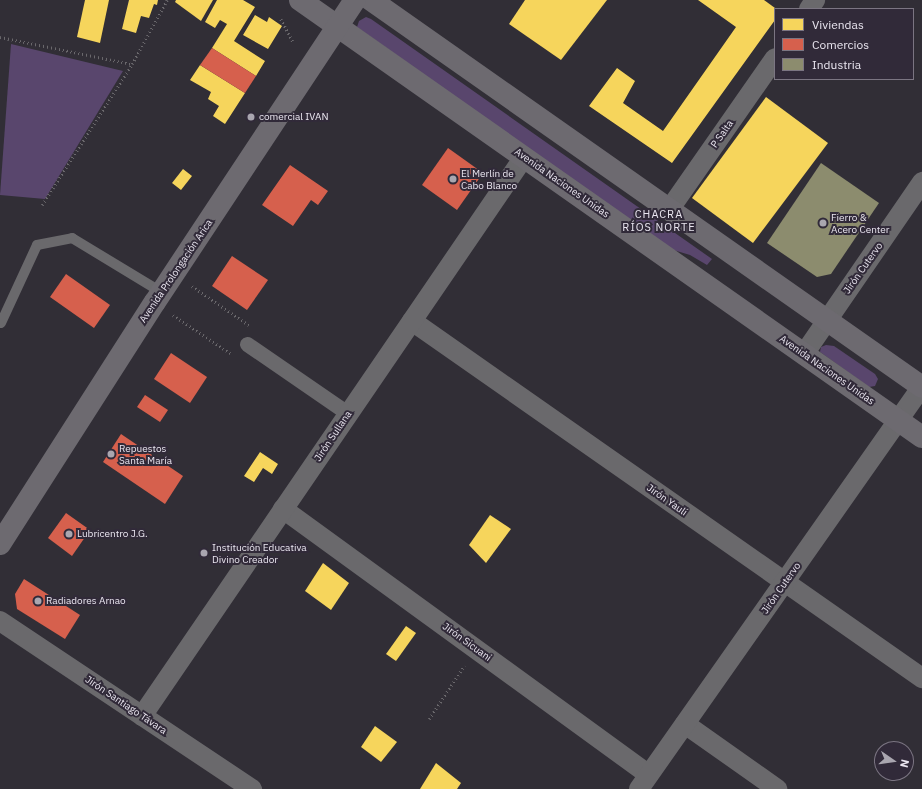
<!DOCTYPE html>
<meta charset="utf-8">
<style>
body{margin:0}
#map{position:relative;width:922px;height:789px;overflow:hidden;background:#312e36;font-family:"IBM Plex Sans",sans-serif}
div>[style]{position:absolute}
[style*='--x']{left:calc(var(--x)*1px);top:calc(var(--y)*1px);width:calc(var(--w)*1px);rotate:calc(var(--a)*1deg)}
.green>*{inset:0;background:#59466d}
.homes>*{inset:0;background:#f6d55c}
.shops>*{inset:0;background:#d6604d}
.industry>*{inset:0;background:#8c8c6e}
.path>*{height:2.5px;margin-top:-1.25px;transform-origin:0;background:repeating-linear-gradient(90deg,#6a686c 0 1px,transparent 0 4px)}
.service>*{height:10px;margin:-5px;padding:0 5px;transform-origin:5px;border-radius:5px;background:#6a696c}
.pedestrian>*{height:15px;margin:-7.5px;padding:0 7.5px;transform-origin:7.5px;border-radius:7.5px;background:#6a696c}
.minor>*{height:20px;margin:-10px;padding:0 10px;transform-origin:10px;border-radius:10px;background:#6a696c}
.secondary>*{height:22px;margin:-11px;padding:0 11px;transform-origin:11px;border-radius:11px;background:#6d6a70}
.dots>*{width:11px;height:11px;translate:-50% -50%;box-sizing:border-box;border:2px solid #312a39;border-radius:50%}
span{translate:-50% -50%;white-space:nowrap;text-align:center;line-height:1.15;-webkit-text-stroke:4px #312a39;paint-order:stroke}
.poi-label{font-size:10px;color:#eae6f0}
.left{translate:0 -50%;text-align:left}
.street-label{font-size:10px;color:#eae6f0}
.neighbourhood-label{font-size:11px;color:#eae6f0;letter-spacing:1px}
.legend{position:absolute;left:774px;top:8px;width:140px;height:72px;box-sizing:border-box;background:#312a39;border:1px solid #7b7582;margin:0;padding:5px 7px;list-style:none;font-size:12px;color:#eae6f0}
.legend li{display:flex;align-items:center;gap:8px;height:20px}
.legend b{width:20px;border:1px solid #7b7582}
.north{position:absolute;left:874px;top:741px;width:40px;height:40px;box-sizing:border-box;background:#312a39;border:1px solid #7b7582;border-radius:50%;rotate:103deg;font-size:11px;font-weight:700;line-height:16px;text-align:center;color:#eae6f0}
.north::after{content:'';display:block;margin:auto;width:14px;height:18px;background:#a9a6af;clip-path:polygon(50% 0,100% 100%,50% 72%,0 100%)}
</style>
<div id="map">
<div class="green">
<i style="clip-path:polygon(366px 17px,371px 19px,712px 259px,707px 265px,690px 255px,670px 249px,357px 27px,359px 21px)"></i>
<i style="clip-path:polygon(11px 44px,123px 71px,45px 199px,0 195px)"></i>
<i style="clip-path:polygon(826px 345px,834px 346px,875px 374px,878px 379px,875px 386px,869px 387px,820px 352px,821px 347px)"></i>
</div>
<div class="homes">
<i style="clip-path:polygon(85px 0,109px 0,100px 43px,77px 37px)"></i>
<i style="clip-path:polygon(129px 0,158px 0,157px 5px,154px 4px,149px 18px,141px 16px,136px 33px,122px 29px)"></i>
<i style="clip-path:polygon(176px 0,213px 0,201px 21px,175px 2px)"></i>
<i style="clip-path:polygon(217px 0,243px 0,255px 7px,234px 41px,265px 61px,256px 76px,212px 48px,227px 24px,220px 20px,215px 28px,205px 22px)"></i>
<i style="clip-path:polygon(525px 0,607px 0,561px 60px,509px 24px)"></i>
<i style="clip-path:polygon(698px 0,764px 0,775px 8px,775px 20px,672px 163px,589px 106px,617px 68px,635px 81px,623px 103px,663px 131px,736px 27px)"></i>
<i style="clip-path:polygon(255px 15px,267px 22px,269px 17px,282px 26px,268px 49px,243px 35px)"></i>
<i style="clip-path:polygon(200px 65px,245px 93px,225px 124px,213px 116px,219px 106px,208px 99px,211px 92px,190px 80px)"></i>
<i style="clip-path:polygon(766px 97px,828px 143px,753px 243px,692px 198px)"></i>
<i style="clip-path:polygon(183px 169px,192px 176px,181px 190px,172px 183px)"></i>
<i style="clip-path:polygon(260px 452px,278px 464px,272px 474px,263px 468px,254px 482px,244px 476px)"></i>
<i style="clip-path:polygon(490px 515px,511px 529px,486px 563px,469px 545px)"></i>
<i style="clip-path:polygon(323px 563px,349px 583px,331px 610px,305px 591px)"></i>
<i style="clip-path:polygon(406px 626px,416px 633px,396px 661px,386px 654px)"></i>
<i style="clip-path:polygon(375px 726px,397px 742px,381px 762px,361px 747px)"></i>
<i style="clip-path:polygon(436px 763px,461px 783px,457px 789px,420px 789px)"></i>
</div>
<div class="shops">
<i style="clip-path:polygon(212px 48px,256px 76px,245px 93px,200px 65px)"></i>
<i style="clip-path:polygon(448px 148px,483px 173px,457px 210px,422px 185px)"></i>
<i style="clip-path:polygon(290px 165px,328px 191px,318px 205px,311px 200px,293px 226px,262px 205px)"></i>
<i style="clip-path:polygon(232px 256px,268px 280px,247px 310px,212px 286px)"></i>
<i style="clip-path:polygon(66px 274px,110px 305px,94px 328px,50px 297px)"></i>
<i style="clip-path:polygon(171px 353px,207px 377px,190px 403px,154px 379px)"></i>
<i style="clip-path:polygon(145px 395px,168px 410px,160px 422px,137px 407px)"></i>
<i style="clip-path:polygon(121px 434px,183px 476px,165px 504px,103px 462px)"></i>
<i style="clip-path:polygon(66px 513px,90px 530px,72px 556px,48px 538px)"></i>
<i style="clip-path:polygon(24px 579px,80px 615px,65px 639px,17px 609px,15px 594px)"></i>
</div>
<div class="industry">
<i style="clip-path:polygon(821px 163px,879px 203px,831px 274px,817px 277px,767px 243px)"></i>
</div>
<div class="path">
<i style="--x:281;--y:19;--w:27;--a:62"></i>
<i style="--x:0;--y:37;--w:135;--a:11.6"></i>
<i style="--x:42;--y:205;--w:167;--a:-57.4"></i>
<i style="--x:132;--y:64;--w:73;--a:-61.3"></i>
<i style="--x:192;--y:286;--w:69;--a:34.4"></i>
<i style="--x:173;--y:315;--w:69;--a:33.7"></i>
<i style="--x:429;--y:719;--w:64;--a:-56.6"></i>
</div>
<div class="service">
<i style="--x:1;--y:323;--w:86;--a:-65.2"></i>
<i style="--x:37;--y:245;--w:36;--a:-11"></i>
<i style="--x:72;--y:238;--w:104;--a:31.2"></i>
</div>
<div class="pedestrian">
<i style="--x:247;--y:344;--w:124;--a:34.5"></i>
</div>
<div class="minor">
<i style="--x:809;--y:9;--w:11;--a:-56"></i>
<i style="--x:669;--y:210;--w:185;--a:-55.1"></i>
<i style="--x:412;--y:321;--w:623;--a:34.99"></i>
<i style="--x:804;--y:354;--w:209;--a:-55.5"></i>
<i style="--x:283;--y:509;--w:452;--a:36"></i>
<i style="--x:0;--y:621;--w:303;--a:33.7"></i>
<i style="--x:142;--y:716;--w:677;--a:-55.65"></i>
<i style="--x:685;--y:724;--w:113;--a:35.2"></i>
<i style="--x:639;--y:789;--w:492;--a:-54.9"></i>
</div>
<div class="secondary">
<i style="--x:300;--y:0;--w:760;--a:35.09"></i>
<i style="--x:371;--y:0;--w:673;--a:35.08"></i>
<i style="--x:0;--y:544;--w:287;--a:-57.4"></i>
<i style="--x:155;--y:302;--w:362;--a:-56.5"></i>
</div>
<div class="dots">
<i style="left:251px;top:117px;background:#a9a6af"></i>
<i style="left:453px;top:179px;background:#a9a6af"></i>
<i style="left:823px;top:223px;background:#a9a6af"></i>
<i style="left:111px;top:454px;background:#a9a6af"></i>
<i style="left:69px;top:534px;background:#a9a6af"></i>
<i style="left:204px;top:553px;background:#a9a6af"></i>
<i style="left:38px;top:601px;background:#a9a6af"></i>
</div>
<div class="poi-label">
<span class="left" style="left:259px;top:117px">comercial IVAN</span>
<span class="left" style="left:461px;top:179px">El Merlín de<br>Cabo Blanco</span>
<span class="left" style="left:831px;top:223px">Fierro &amp;<br>Acero Center</span>
<span class="left" style="left:119px;top:454px">Repuestos<br>Santa María</span>
<span class="left" style="left:77px;top:534px">Lubricentro J.G.</span>
<span class="left" style="left:212px;top:553px">Institución Educativa<br>Divino Creador</span>
<span class="left" style="left:46px;top:601px">Radiadores Arnao</span>
</div>
<div class="street-label">
<span style="left:722px;top:134px;rotate:-55deg">P Salta</span>
<span style="left:562px;top:183px;rotate:35deg">Avenida Naciones Unidas</span>
<span style="left:863px;top:268px;rotate:-55deg">Jirón Cutervo</span>
<span style="left:176px;top:271px;rotate:-56deg">Avenida Prolongación Arica</span>
<span style="left:827px;top:370px;rotate:35deg">Avenida Naciones Unidas</span>
<span style="left:333px;top:436px;rotate:-56deg">Jirón Sullana</span>
<span style="left:667px;top:500px;rotate:35deg">Jirón Yauli</span>
<span style="left:781px;top:588px;rotate:-55deg">Jirón Cutervo</span>
<span style="left:467px;top:642px;rotate:36deg">Jirón Sicuani</span>
<span style="left:126px;top:705px;rotate:34deg">Jirón Santiago Távara</span>
</div>
<div class="neighbourhood-label">
<span style="left:659px;top:221px">CHACRA<br>RÍOS NORTE</span>
</div>
<ul class="legend">
<li><b style="height:11px;background:#f6d55c"></b>Viviendas</li>
<li><b style="height:11px;background:#d6604d"></b>Comercios</li>
<li><b style="height:11px;background:#8c8c6e"></b>Industria</li>
</ul>
<div class="north">N</div>
</div>
